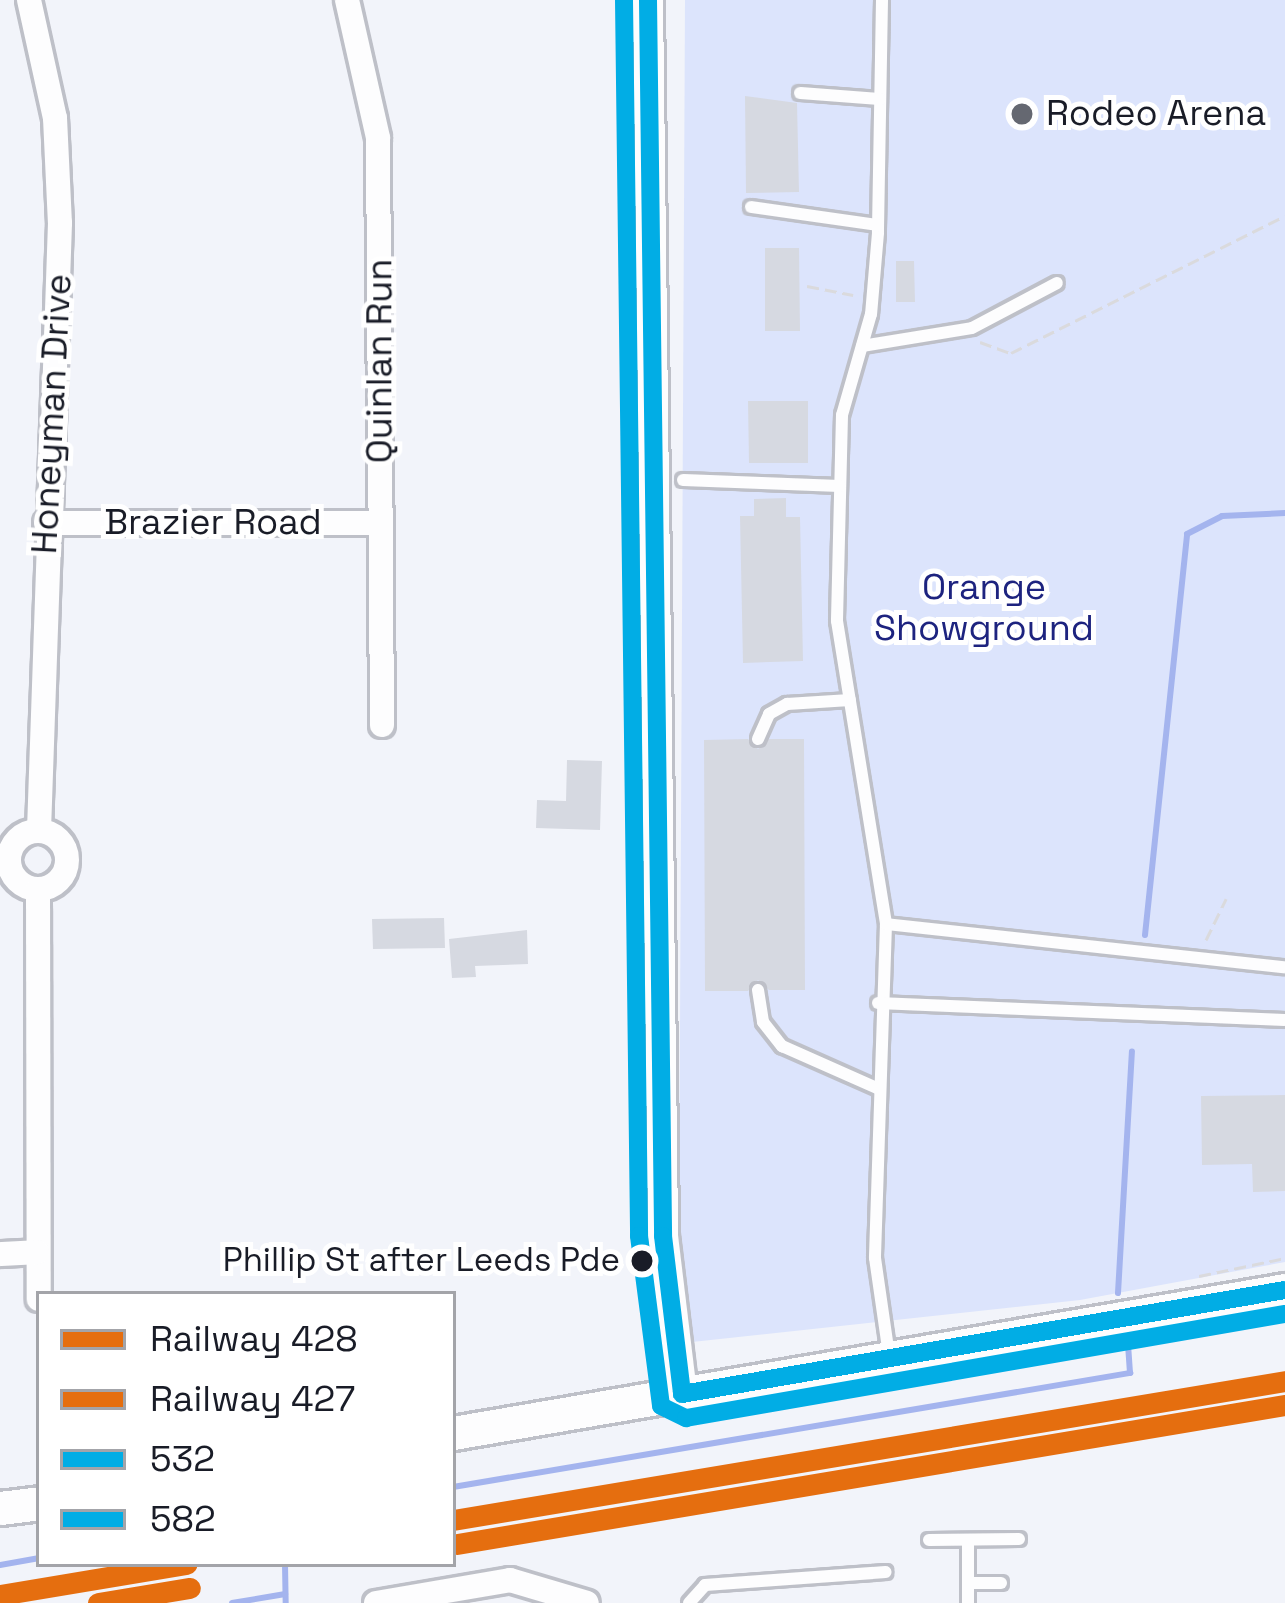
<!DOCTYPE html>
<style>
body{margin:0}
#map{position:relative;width:1285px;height:1603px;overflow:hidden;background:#f2f4fa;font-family:"Space Grotesk",sans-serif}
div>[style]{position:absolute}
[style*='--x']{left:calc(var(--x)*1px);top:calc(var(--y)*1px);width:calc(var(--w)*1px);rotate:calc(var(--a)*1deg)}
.green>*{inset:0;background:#dce4fc}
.stream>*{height:6px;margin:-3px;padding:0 3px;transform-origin:3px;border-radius:3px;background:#a4b4ee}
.building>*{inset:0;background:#d6d9e1}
.path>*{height:3px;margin-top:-1.5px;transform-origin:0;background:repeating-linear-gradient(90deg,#dadadd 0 12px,transparent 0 18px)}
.roads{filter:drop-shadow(3px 0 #bec0c8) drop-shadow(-3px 0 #bec0c8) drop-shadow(0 3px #bec0c8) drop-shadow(0 -3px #bec0c8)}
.service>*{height:12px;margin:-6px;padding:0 6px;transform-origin:6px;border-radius:6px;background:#fdfdfe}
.minor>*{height:24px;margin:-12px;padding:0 12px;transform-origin:12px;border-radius:12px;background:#fdfdfe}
.minor>.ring{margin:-12px;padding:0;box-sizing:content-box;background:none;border:24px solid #fdfdfe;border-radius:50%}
.tertiary>*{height:30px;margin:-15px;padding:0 15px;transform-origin:15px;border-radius:15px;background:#fdfdfe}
.secondary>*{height:33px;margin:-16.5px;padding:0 16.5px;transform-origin:16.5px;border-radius:16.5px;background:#fdfdfe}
.bus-1>*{height:18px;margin:-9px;padding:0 9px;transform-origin:9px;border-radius:9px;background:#01ade5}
.bus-2>*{height:18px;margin:-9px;padding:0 9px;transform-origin:9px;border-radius:9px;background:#01ade5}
.rail-1>*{height:21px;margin:-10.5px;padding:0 10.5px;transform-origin:10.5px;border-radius:10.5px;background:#e56e0f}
.rail-2>*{height:21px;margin:-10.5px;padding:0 10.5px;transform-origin:10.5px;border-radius:10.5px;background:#e56e0f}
.dots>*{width:33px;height:33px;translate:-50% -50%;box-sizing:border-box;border:6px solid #fff;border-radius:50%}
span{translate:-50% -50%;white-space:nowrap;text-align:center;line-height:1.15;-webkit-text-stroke:10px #fff;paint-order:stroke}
.bus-label{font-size:33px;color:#191c27}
.right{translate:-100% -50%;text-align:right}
.poi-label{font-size:36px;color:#191c27}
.left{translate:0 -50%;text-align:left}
.street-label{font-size:36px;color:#191c27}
.park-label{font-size:36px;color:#1d237f}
.legend{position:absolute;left:36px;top:1291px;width:420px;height:276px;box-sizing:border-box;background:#fff;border:3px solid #a3a4a9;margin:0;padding:15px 21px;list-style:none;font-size:36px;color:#191c27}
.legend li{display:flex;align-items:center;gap:24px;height:60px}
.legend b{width:60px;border:3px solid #a3a4a9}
</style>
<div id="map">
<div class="green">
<i style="clip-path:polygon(685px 0,1285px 0,1285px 1262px,1080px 1300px,692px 1342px,679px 1233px)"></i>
</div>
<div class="stream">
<i style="--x:1145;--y:935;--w:403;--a:-84"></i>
<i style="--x:1187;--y:534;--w:39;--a:-27"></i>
<i style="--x:1222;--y:516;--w:63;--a:-2.7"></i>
<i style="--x:1118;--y:1293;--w:242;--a:-86.7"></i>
<i style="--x:453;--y:1487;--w:687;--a:-9.56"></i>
<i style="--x:1130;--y:1373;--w:31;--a:-94"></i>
<i style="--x:285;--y:1564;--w:39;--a:89"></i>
<i style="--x:0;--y:1565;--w:40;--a:-10"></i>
<i style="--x:232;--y:1603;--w:54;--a:-9.6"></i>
</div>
<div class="building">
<i style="clip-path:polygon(745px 96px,797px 103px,799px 192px,746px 193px)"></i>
<i style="clip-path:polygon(765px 248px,799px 248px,800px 331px,765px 331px)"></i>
<i style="clip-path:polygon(896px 261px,914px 261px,915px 302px,896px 302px)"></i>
<i style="clip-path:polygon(748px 401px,808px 401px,808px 463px,749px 463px)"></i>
<i style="clip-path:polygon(786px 498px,786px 517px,800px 517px,803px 661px,743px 663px,740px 516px,754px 516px,754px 499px)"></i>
<i style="clip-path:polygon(748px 739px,758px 749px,769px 739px,804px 739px,805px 990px,769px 990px,758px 980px,748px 991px,705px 991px,704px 740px)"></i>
<i style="clip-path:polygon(567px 760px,602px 761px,600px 830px,536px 828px,537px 800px,566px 801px)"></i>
<i style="clip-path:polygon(444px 918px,445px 948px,373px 949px,372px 919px)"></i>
<i style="clip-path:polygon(527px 930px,528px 964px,475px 966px,476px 977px,452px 978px,449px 939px)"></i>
<i style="clip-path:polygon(1285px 1095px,1285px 1191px,1253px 1192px,1252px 1164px,1202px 1165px,1201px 1096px)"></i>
</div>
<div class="path">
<i style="--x:807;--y:286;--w:47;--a:11.1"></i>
<i style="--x:980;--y:342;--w:33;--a:20"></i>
<i style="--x:1011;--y:353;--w:306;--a:-26.6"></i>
<i style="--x:1206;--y:940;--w:46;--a:-64"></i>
<i style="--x:1199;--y:1276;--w:88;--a:-11.8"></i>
</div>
<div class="roads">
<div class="service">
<i style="--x:882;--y:0;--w:233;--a:91"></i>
<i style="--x:878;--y:233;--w:81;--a:94.9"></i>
<i style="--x:871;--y:314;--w:105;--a:106"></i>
<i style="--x:842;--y:415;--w:206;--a:91.4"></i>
<i style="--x:837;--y:621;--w:307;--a:80.8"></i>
<i style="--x:886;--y:924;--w:334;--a:91.9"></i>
<i style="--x:875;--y:1258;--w:98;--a:81.8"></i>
<i style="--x:800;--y:93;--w:80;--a:4.3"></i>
<i style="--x:751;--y:207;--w:128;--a:8.1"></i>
<i style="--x:862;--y:346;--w:111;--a:-9.3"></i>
<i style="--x:972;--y:328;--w:96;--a:-27.9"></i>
<i style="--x:683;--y:480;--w:157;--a:2.2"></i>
<i style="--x:758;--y:739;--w:27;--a:-66"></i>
<i style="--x:769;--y:714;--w:21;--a:-29"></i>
<i style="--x:787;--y:704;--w:63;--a:-3.6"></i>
<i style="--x:886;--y:924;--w:401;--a:6.2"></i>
<i style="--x:758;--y:990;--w:32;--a:81"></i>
<i style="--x:763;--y:1022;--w:31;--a:52"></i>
<i style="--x:782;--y:1046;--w:104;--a:23.9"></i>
<i style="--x:878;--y:1003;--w:407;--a:2.4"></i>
<i style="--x:929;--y:1540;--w:90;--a:-0.6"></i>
<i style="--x:968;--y:1540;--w:63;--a:90"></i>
<i style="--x:968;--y:1583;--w:33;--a:0"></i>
<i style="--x:689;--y:1603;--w:24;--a:-48"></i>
<i style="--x:705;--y:1585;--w:181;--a:-4.1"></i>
</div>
<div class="minor">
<i style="--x:29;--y:0;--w:121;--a:77.6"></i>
<i style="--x:55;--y:118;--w:105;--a:87.3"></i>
<i style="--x:60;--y:223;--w:608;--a:91.98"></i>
<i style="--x:347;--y:0;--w:141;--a:77.3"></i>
<i style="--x:378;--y:138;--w:587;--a:89.61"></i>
<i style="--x:46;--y:523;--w:335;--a:0"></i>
<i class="ring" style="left:9px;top:831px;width:34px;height:34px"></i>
<i style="--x:38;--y:889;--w:410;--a:89.9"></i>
<i style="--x:0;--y:1254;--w:37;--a:-3"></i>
<i style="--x:376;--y:1603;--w:136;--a:-9.7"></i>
<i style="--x:510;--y:1580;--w:80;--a:16.6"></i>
</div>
<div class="tertiary">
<i style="--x:648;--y:0;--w:1236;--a:89.3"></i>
<i style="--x:663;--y:1236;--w:159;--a:83.1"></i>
</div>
<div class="secondary">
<i style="--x:453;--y:1433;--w:844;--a:-9.75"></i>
<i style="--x:0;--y:1508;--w:39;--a:-7"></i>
</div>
</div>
<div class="bus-1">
<i style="--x:648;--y:0;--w:1236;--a:89.3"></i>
<i style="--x:663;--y:1236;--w:159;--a:83.1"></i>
<i style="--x:682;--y:1394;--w:612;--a:-9.79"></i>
</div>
<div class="bus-2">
<i style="--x:624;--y:0;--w:1236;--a:89.3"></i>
<i style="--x:639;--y:1236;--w:171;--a:82.6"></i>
<i style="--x:661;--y:1406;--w:28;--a:26"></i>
<i style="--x:686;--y:1418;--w:608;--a:-9.85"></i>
</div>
<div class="rail-1">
<i style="--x:453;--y:1520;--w:844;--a:-9.48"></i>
<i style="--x:0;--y:1595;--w:189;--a:-9.5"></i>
</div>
<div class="rail-2">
<i style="--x:457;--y:1544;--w:840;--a:-9.53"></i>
<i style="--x:98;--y:1603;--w:93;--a:-9.3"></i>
</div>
<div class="dots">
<i style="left:1022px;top:114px;background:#656871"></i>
<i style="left:642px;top:1261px;background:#191c27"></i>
</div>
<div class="bus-label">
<span class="right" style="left:620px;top:1261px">Phillip St after Leeds Pde</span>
</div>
<div class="poi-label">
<span class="left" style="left:1046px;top:114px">Rodeo Arena</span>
</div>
<div class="street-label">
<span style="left:380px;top:361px;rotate:-90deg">Quinlan Run</span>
<span style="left:52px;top:414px;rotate:-87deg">Honeyman Drive</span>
<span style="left:213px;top:523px">Brazier Road</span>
</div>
<div class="park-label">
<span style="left:984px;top:608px">Orange<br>Showground</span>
</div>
<ul class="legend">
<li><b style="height:15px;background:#e56e0f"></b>Railway 428</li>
<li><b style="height:15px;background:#e56e0f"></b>Railway 427</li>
<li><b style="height:15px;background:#01ade5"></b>532</li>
<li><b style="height:15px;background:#01ade5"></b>582</li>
</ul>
</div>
